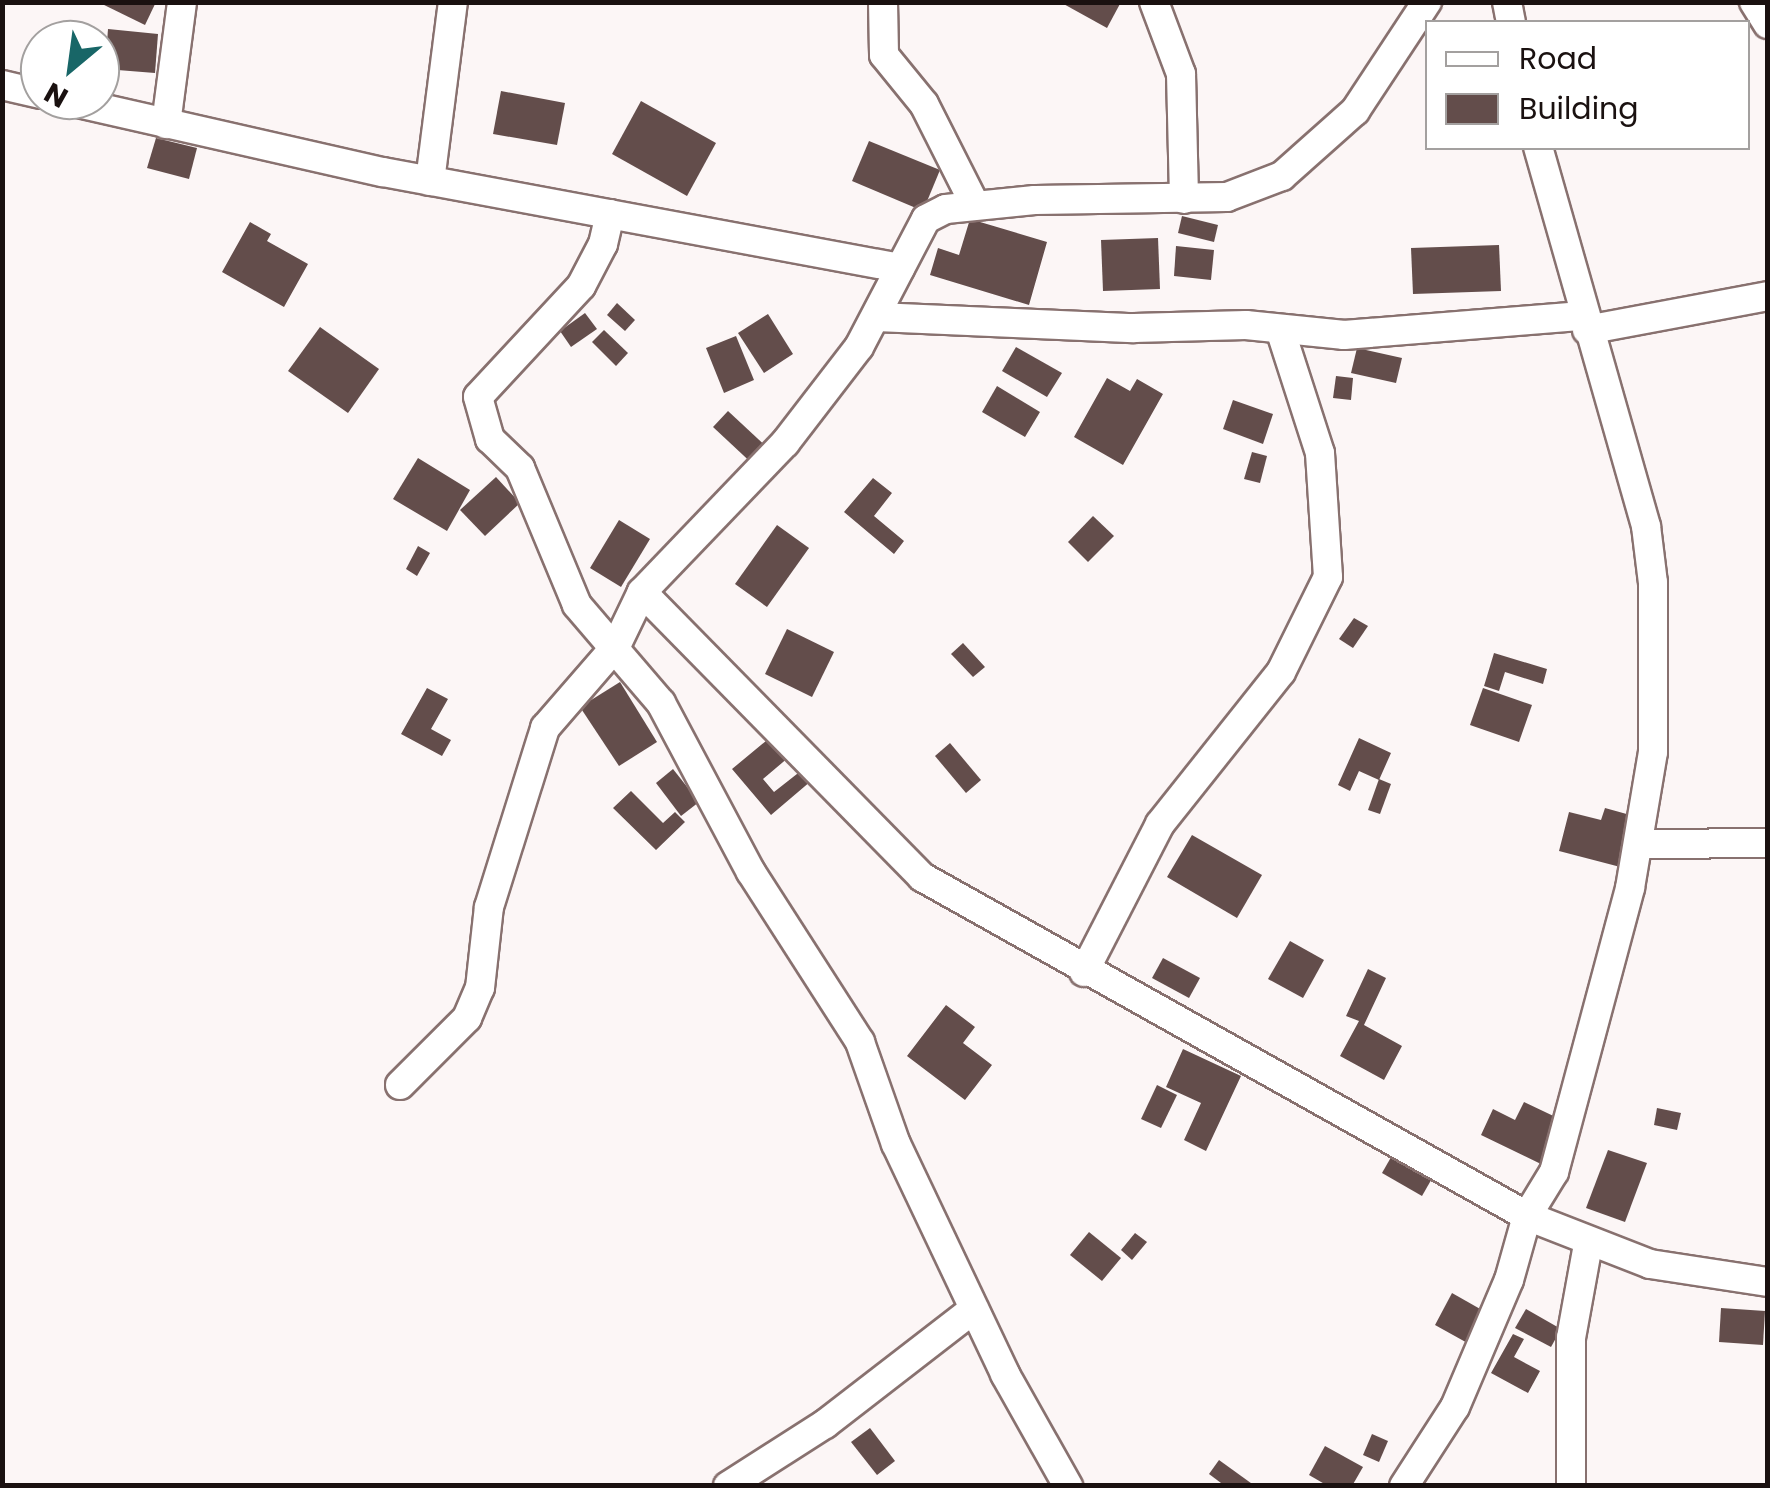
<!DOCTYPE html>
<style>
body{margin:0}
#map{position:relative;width:1770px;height:1488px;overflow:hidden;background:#fcf6f6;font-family:Poppins,sans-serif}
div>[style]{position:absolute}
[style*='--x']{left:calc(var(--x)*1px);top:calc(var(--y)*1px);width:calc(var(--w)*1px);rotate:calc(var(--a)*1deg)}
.building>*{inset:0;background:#634d4b}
.roads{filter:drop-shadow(2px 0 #88716f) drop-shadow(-2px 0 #88716f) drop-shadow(0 2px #88716f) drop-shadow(0 -2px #88716f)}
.street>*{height:28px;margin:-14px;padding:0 14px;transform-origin:14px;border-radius:14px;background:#fff}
span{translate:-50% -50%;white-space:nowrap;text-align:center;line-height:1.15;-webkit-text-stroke:10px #fff;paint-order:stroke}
.frame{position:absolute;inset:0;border:5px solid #1a1110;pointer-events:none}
.legend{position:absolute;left:1425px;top:20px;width:325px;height:130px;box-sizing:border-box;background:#fff;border:2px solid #a3a09f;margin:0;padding:12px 18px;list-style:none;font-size:30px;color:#1a1110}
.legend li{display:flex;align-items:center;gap:20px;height:50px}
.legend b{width:50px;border:2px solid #a3a09f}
.north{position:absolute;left:20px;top:20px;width:100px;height:100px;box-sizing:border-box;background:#fff;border:2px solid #a3a09f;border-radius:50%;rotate:209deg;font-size:28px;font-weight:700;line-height:40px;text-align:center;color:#1a1110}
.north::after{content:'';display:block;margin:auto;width:35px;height:45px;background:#186667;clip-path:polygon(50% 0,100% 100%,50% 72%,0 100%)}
</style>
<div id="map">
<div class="building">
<i style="clip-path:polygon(98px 2px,156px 2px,145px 25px)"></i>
<i style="clip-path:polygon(1060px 2px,1121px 2px,1107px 28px)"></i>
<i style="clip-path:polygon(108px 29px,158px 34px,155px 73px,105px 69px)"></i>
<i style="clip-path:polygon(501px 91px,565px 103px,557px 145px,493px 134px)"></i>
<i style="clip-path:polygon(641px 101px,716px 143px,687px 196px,612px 154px)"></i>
<i style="clip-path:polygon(156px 138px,197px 148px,189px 179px,147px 168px)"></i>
<i style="clip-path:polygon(869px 141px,940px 170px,923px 211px,852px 181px)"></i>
<i style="clip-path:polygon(1182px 216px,1218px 225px,1214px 242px,1178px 233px)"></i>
<i style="clip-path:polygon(970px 219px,1047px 242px,1029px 305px,930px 275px,938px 248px,959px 255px)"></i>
<i style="clip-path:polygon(250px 222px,271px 234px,267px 241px,308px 264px,284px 307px,222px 272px)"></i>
<i style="clip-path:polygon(1158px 238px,1160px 289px,1103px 291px,1101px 240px)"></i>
<i style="clip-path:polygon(1499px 245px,1501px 291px,1413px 294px,1411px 248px)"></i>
<i style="clip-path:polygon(1176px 246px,1214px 250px,1211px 280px,1174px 276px)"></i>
<i style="clip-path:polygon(617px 303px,635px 320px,625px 331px,607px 315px)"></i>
<i style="clip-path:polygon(585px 313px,597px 329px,571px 347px,560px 331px)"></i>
<i style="clip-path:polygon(768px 314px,793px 354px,764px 373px,738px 333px)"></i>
<i style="clip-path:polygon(320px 327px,379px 369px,348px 413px,288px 371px)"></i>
<i style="clip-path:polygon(604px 330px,628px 353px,616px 366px,592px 342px)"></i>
<i style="clip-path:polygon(736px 336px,754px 380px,724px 393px,706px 348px)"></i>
<i style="clip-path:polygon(1016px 347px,1062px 373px,1047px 397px,1002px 371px)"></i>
<i style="clip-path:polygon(1357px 348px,1402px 358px,1396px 383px,1351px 373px)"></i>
<i style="clip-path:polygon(1336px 376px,1353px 378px,1351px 400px,1333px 398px)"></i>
<i style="clip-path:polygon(1107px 378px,1130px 391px,1137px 379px,1163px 394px,1123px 465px,1074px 437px)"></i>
<i style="clip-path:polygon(997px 386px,1040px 412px,1025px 437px,982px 412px)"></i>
<i style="clip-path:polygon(1233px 400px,1273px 414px,1263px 444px,1223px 429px)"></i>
<i style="clip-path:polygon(728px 411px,773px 453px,758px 469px,713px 427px)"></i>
<i style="clip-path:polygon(1252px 452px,1267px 456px,1260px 483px,1244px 479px)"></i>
<i style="clip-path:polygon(418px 458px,470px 490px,447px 531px,393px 499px)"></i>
<i style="clip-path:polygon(496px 477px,520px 503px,485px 536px,460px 510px)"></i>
<i style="clip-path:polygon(873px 478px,892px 493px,874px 516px,904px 541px,894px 554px,844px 512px)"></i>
<i style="clip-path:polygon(1093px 516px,1114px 536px,1088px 562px,1068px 542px)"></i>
<i style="clip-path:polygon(619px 520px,650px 539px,621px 587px,590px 568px)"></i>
<i style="clip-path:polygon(777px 525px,809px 548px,767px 607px,735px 584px)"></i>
<i style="clip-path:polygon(418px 546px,430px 553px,417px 576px,406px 569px)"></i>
<i style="clip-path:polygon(1354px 618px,1368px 626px,1353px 648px,1339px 639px)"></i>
<i style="clip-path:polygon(787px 629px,834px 652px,812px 697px,765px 674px)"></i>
<i style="clip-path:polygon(963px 643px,985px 667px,973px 677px,951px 654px)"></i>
<i style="clip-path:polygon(1494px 653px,1547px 669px,1543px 684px,1505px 672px,1499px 691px,1484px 686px)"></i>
<i style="clip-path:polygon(620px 682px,657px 742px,619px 766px,580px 707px)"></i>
<i style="clip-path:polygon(427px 688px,448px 699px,431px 729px,451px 740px,442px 756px,401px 734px)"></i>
<i style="clip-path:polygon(1483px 688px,1532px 705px,1519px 742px,1470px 725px)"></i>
<i style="clip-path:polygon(772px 736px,789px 757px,763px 779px,774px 792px,802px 770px,811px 781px,771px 815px,732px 769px)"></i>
<i style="clip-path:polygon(1359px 738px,1391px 753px,1379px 780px,1359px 771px,1350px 791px,1338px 785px)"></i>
<i style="clip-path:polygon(950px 743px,981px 780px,966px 793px,935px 756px)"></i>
<i style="clip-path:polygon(673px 769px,699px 802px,681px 816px,656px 783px)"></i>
<i style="clip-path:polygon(1379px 779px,1391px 784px,1380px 814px,1368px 810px)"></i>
<i style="clip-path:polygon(631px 791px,663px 823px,675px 812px,685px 822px,656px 850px,613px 808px)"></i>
<i style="clip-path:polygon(1605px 808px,1641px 818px,1628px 869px,1559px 851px,1569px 812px,1601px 820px)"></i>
<i style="clip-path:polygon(1192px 835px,1262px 875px,1237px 918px,1167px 877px)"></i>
<i style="clip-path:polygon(1290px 941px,1324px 960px,1303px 998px,1268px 979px)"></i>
<i style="clip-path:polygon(1163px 958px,1200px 978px,1189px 998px,1152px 978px)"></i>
<i style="clip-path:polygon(1368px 969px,1386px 978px,1364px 1025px,1402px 1046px,1384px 1080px,1340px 1056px,1359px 1021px,1346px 1016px)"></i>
<i style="clip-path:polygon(946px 1005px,975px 1027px,963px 1043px,992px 1065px,965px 1100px,907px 1056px)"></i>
<i style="clip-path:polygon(1183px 1049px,1241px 1076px,1206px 1151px,1184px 1140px,1201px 1103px,1166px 1087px)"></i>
<i style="clip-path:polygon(1157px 1085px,1177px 1095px,1161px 1128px,1141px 1119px)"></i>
<i style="clip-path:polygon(1524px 1102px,1564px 1121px,1543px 1165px,1481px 1135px,1493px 1109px,1515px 1120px)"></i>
<i style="clip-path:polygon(1657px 1108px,1681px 1113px,1677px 1130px,1654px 1125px)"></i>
<i style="clip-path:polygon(1398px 1145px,1438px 1168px,1422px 1196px,1382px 1173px)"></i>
<i style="clip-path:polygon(1608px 1150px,1647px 1163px,1625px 1222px,1586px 1208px)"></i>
<i style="clip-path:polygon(1089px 1232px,1121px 1258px,1102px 1281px,1070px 1255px)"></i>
<i style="clip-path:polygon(1135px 1233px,1147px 1242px,1132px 1260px,1121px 1250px)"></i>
<i style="clip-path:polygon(1452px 1293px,1489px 1314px,1471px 1345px,1435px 1325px)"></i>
<i style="clip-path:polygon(1721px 1308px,1765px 1311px,1763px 1345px,1719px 1342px)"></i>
<i style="clip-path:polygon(1526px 1309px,1561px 1329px,1551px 1347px,1515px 1328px)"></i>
<i style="clip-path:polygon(1513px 1334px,1524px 1339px,1514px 1357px,1540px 1371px,1528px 1393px,1491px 1373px)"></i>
<i style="clip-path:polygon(870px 1428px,895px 1461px,877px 1475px,851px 1442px)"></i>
<i style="clip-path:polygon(1372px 1434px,1388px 1441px,1379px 1462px,1363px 1455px)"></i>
<i style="clip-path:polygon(1325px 1446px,1363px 1467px,1352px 1486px,1328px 1486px,1309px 1475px)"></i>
<i style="clip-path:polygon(1219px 1460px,1255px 1486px,1225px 1486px,1209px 1474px)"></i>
</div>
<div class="roads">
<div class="street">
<i style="--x:883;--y:2;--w:53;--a:88.9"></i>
<i style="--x:884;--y:55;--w:63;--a:50.8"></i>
<i style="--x:924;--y:104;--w:113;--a:63.2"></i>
<i style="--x:1154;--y:2;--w:77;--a:69.4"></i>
<i style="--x:1181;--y:74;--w:125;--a:88.6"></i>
<i style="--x:1507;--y:2;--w:20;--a:79"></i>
<i style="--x:1754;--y:2;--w:26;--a:58"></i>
<i style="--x:2;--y:85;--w:39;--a:13"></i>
<i style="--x:65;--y:100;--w:326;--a:12.8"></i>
<i style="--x:383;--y:172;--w:526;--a:10.52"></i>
<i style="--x:166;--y:124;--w:123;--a:-82.5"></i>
<i style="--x:430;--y:181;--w:180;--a:-82.7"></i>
<i style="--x:610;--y:214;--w:31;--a:103"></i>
<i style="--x:603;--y:244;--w:47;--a:117.6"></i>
<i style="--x:581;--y:286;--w:151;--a:132.9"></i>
<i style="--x:478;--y:397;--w:44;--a:74.1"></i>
<i style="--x:490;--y:439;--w:42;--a:44"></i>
<i style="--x:520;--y:468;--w:148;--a:67.4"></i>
<i style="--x:577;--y:605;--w:129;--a:49.4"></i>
<i style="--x:661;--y:703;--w:191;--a:62"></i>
<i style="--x:751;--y:872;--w:202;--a:57.3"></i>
<i style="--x:860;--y:1042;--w:108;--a:70.6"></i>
<i style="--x:896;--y:1144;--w:255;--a:64.6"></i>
<i style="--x:1005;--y:1374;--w:129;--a:60.6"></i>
<i style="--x:877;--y:317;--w:257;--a:2.5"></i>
<i style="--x:1134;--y:328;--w:112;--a:-1.5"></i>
<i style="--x:1246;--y:325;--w:99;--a:5.8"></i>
<i style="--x:1344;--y:335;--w:239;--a:-4.6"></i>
<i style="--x:1587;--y:330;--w:184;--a:-10.6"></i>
<i style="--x:642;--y:592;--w:400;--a:45.5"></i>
<i style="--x:922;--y:877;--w:694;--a:29.26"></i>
<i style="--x:1527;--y:1216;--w:132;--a:21.3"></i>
<i style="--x:1650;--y:1264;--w:119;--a:8.7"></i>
<i style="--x:1638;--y:844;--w:130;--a:-0.4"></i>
<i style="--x:1084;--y:972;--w:166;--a:-62.8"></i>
<i style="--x:1160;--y:824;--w:194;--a:-51.5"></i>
<i style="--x:1281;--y:672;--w:106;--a:-63.7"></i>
<i style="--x:1328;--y:577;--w:124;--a:-93.7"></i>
<i style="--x:1320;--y:453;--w:130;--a:-107.9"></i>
<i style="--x:400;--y:1085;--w:95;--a:-45"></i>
<i style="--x:467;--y:1018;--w:33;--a:-67"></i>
<i style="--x:480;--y:988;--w:81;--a:-83.7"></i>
<i style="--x:489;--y:907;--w:188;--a:-72.6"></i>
<i style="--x:545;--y:728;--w:108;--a:-49.1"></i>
<i style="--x:616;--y:646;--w:60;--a:-64.3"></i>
<i style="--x:642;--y:592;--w:207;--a:-46.2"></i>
<i style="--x:785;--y:443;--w:121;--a:-52.4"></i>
<i style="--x:859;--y:347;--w:144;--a:-62.4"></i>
<i style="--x:926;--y:219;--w:22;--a:-27"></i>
<i style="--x:946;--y:209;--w:89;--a:-5.8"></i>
<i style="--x:1035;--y:200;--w:192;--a:-0.9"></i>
<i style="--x:1227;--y:197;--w:59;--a:-20.9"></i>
<i style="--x:1282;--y:176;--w:98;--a:-41.7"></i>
<i style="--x:1355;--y:111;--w:131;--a:-56.6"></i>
<i style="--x:728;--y:1486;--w:115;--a:-32.6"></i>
<i style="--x:825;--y:1424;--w:188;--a:-37.7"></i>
<i style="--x:1404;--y:1486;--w:94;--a:-57.2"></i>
<i style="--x:1455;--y:1407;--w:138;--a:-67"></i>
<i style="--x:1509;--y:1280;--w:66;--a:-74.3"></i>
<i style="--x:1527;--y:1216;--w:52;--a:-58.5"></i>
<i style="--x:1554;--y:1172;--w:294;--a:-75"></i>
<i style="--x:1630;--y:888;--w:138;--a:-80.4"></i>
<i style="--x:1653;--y:752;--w:169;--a:-90"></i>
<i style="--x:1653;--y:583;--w:57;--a:-97"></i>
<i style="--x:1646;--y:526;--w:393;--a:-105.9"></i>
<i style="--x:1571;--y:1486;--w:148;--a:-90"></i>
<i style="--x:1571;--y:1338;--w:96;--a:-79.7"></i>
</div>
</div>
<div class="frame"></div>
<ul class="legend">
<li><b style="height:12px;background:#fff"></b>Road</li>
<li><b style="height:28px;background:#634d4b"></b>Building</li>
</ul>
<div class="north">N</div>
</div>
